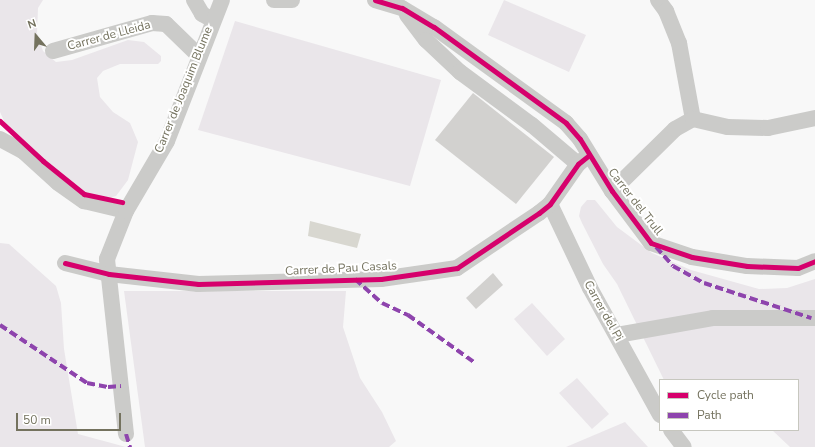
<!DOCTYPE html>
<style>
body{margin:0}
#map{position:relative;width:815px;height:447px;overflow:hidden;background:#f8f8f8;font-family:"Nunito Sans",sans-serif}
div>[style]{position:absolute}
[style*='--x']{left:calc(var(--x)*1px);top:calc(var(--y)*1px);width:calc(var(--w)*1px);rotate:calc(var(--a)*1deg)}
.green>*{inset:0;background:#eae6ea}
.water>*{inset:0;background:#d8d7d0}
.building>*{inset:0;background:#d2d1cf}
.minor>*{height:16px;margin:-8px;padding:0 8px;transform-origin:8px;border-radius:8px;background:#cbcbc9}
.quiet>*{height:4px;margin-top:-2px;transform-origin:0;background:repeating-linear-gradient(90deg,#8e44ad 0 8px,transparent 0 12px)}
.cycleway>*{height:5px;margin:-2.5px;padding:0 2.5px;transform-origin:2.5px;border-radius:2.5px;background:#d6006c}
span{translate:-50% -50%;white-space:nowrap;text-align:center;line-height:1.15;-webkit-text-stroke:4px #fff;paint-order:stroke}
.street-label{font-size:12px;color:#74725e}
.legend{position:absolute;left:659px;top:379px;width:140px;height:52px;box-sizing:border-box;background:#fff;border:1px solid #c7c7bf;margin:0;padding:5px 7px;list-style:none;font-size:12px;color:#74725e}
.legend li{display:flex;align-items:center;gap:8px;height:20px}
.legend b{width:20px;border:1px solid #c7c7bf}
.north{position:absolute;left:16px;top:16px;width:40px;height:40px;-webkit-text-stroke:3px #fff;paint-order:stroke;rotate:341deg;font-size:11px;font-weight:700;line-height:16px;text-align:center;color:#74725e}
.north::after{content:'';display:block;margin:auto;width:14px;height:18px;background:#74725e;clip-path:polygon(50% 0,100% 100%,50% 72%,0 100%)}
.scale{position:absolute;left:16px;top:413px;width:105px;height:18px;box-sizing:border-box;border:2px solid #74725e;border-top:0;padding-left:5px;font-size:12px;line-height:14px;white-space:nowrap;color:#74725e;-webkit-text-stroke:3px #fff;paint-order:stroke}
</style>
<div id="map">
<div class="green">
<i style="clip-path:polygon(0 0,43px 0,38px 8px,37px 33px,43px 51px,56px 62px,72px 60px,128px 40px,144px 42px,161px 56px,161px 61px,158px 64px,120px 64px,103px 71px,97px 78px,100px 97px,113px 112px,130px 123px,138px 142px,128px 180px,116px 196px,106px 199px,88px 195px,41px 158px,5px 123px,0 112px)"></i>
<i style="clip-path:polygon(504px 0,586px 35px,569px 72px,488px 35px)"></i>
<i style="clip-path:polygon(235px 21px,441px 80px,410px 186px,198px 130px)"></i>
<i style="clip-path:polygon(587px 200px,595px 200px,617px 227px,652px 253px,691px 270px,759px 289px,787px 288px,815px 279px,815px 447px,790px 447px,772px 430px,798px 430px,798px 380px,664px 380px,617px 284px,603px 264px,582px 223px,579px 216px,581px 207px)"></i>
<i style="clip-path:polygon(0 243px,9px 244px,56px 286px,61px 303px,64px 349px,78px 434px,126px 447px,0 447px)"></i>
<i style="clip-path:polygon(124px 291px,346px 291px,343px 327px,360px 378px,382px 412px,396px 441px,389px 447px,145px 447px)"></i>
<i style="clip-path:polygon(532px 303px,565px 339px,547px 356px,514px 319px)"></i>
<i style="clip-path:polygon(577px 378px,609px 414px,592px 429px,559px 393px)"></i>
<i style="clip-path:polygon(625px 422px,648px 447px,566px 447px)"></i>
</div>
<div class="water">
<i style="clip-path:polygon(310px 221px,361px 234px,357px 248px,308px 236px)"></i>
</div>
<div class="building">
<i style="clip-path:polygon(473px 93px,554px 157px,516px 204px,435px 140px)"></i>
<i style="clip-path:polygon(493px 273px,503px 285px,476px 309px,466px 298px)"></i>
</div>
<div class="minor">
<i style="--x:194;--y:0;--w:16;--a:60"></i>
<i style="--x:202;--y:14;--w:13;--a:29"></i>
<i style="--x:274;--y:0;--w:18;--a:0"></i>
<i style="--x:375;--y:0;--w:28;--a:17"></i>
<i style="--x:402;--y:8;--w:37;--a:31"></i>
<i style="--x:434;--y:27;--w:163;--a:36"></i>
<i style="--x:566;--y:123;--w:21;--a:49"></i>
<i style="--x:580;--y:139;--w:61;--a:58.4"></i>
<i style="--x:612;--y:191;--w:65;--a:53.1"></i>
<i style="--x:651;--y:243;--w:43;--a:18.9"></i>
<i style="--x:692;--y:257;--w:56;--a:9.3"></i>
<i style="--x:747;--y:266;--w:51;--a:2.2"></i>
<i style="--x:798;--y:268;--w:18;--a:-22"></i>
<i style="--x:658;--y:0;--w:14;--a:54"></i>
<i style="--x:666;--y:11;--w:35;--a:68"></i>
<i style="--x:679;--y:43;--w:77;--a:79.6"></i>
<i style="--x:407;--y:15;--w:31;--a:53"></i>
<i style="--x:426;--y:40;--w:47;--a:43.3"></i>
<i style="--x:460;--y:72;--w:89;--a:36.4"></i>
<i style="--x:532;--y:125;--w:60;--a:40.3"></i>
<i style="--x:53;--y:51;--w:103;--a:-15.8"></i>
<i style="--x:152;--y:23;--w:14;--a:4"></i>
<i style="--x:166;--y:24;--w:46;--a:44.1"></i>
<i style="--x:0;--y:139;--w:26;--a:28"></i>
<i style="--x:23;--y:151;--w:47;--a:42.4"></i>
<i style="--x:58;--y:183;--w:32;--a:35"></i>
<i style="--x:84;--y:201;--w:43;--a:13.4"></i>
<i style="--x:612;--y:191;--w:88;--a:-44.5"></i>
<i style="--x:675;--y:129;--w:21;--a:-29"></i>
<i style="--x:693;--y:119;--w:36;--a:13"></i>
<i style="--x:728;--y:127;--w:40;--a:1.4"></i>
<i style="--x:768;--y:128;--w:48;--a:-12"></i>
<i style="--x:550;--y:204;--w:93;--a:64.5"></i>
<i style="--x:590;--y:288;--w:145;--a:61.1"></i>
<i style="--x:65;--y:263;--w:45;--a:14"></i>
<i style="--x:109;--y:274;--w:90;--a:6.4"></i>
<i style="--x:198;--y:284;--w:183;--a:-1.6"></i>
<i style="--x:381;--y:279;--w:77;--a:-8.2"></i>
<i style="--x:457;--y:268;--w:99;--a:-33.9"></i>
<i style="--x:539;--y:213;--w:14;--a:-39"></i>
<i style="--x:550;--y:204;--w:49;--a:-55"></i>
<i style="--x:578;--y:164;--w:13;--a:-39"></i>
<i style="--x:617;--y:335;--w:97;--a:-10"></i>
<i style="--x:713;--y:318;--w:102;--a:0"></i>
<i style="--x:671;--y:430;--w:21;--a:53"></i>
<i style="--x:126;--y:434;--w:176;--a:-96.2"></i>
<i style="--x:107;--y:259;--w:52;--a:-68.4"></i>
<i style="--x:126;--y:211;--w:81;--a:-59.6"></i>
<i style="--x:167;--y:141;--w:151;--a:-68.7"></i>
</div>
<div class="quiet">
<i style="--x:656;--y:247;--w:25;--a:48"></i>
<i style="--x:673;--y:266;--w:35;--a:29"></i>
<i style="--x:704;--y:283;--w:113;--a:18.1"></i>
<i style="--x:355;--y:279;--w:36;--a:42"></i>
<i style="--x:382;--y:303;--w:29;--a:25"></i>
<i style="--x:408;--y:315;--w:82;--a:35.6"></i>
<i style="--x:0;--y:325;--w:105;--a:33.7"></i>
<i style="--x:87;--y:383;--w:21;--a:11"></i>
<i style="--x:108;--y:387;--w:13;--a:-4"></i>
<i style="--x:126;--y:434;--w:14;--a:73"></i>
</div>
<div class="cycleway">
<i style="--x:375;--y:0;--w:28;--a:17"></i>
<i style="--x:402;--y:8;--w:37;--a:31"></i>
<i style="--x:434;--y:27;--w:163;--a:36"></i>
<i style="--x:566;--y:123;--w:21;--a:49"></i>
<i style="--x:580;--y:139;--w:61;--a:58.4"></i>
<i style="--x:612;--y:191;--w:65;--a:53.1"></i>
<i style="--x:651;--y:243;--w:43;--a:18.9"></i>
<i style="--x:692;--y:257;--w:56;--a:9.3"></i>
<i style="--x:747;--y:266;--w:51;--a:2.2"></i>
<i style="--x:798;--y:268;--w:18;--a:-22"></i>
<i style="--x:0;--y:121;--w:59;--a:42.9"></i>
<i style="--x:43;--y:161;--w:53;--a:38.8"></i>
<i style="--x:84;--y:194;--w:39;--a:12"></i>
<i style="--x:65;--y:263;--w:45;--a:14"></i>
<i style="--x:109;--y:274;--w:90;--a:6.4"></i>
<i style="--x:198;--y:284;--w:183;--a:-1.6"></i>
<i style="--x:381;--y:279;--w:77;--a:-8.2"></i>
<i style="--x:457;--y:268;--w:99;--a:-33.9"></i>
<i style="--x:539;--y:213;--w:14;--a:-39"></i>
<i style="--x:550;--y:204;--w:49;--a:-55"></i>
<i style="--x:578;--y:164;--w:13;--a:-39"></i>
</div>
<div class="street-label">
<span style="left:109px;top:36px;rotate:-15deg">Carrer de Lleida</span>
<span style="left:184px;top:90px;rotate:-68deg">Carrer de Joaquim Blume</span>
<span style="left:635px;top:202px;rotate:52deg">Carrer del Trull</span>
<span style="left:341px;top:269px;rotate:-3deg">Carrer de Pau Casals</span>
<span style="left:603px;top:311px;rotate:61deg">Carrer del Pi</span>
</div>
<ul class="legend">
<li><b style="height:5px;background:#d6006c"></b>Cycle path</li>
<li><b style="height:5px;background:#8e44ad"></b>Path</li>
</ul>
<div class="north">N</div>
<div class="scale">50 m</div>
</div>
